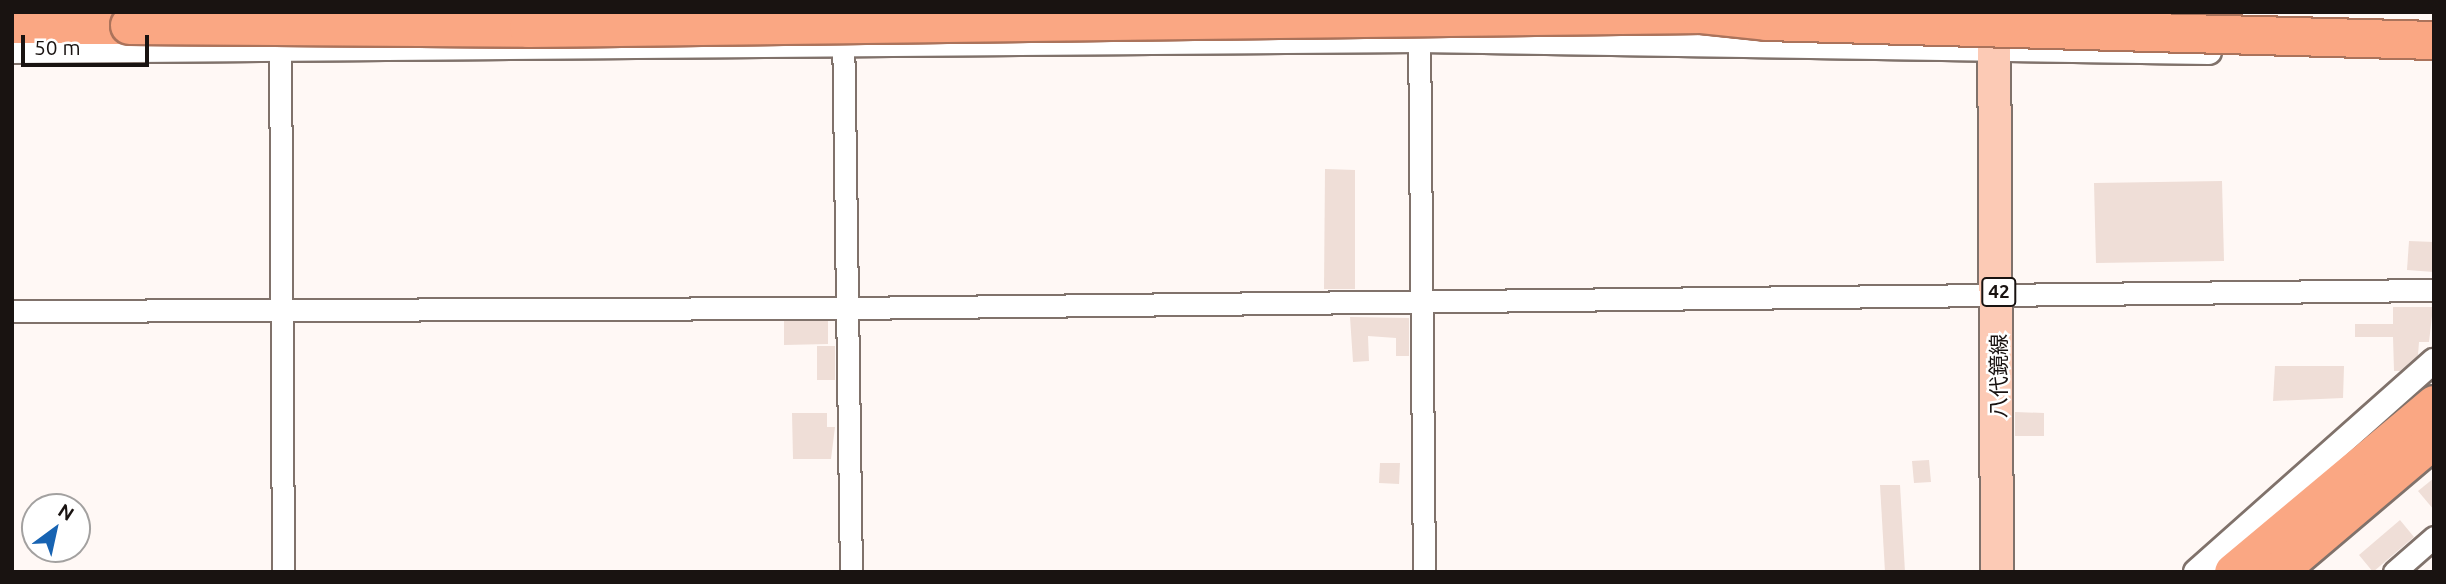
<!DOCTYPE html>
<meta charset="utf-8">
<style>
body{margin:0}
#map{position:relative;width:2446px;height:584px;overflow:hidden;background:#fff8f5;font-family:Ubuntu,"Noto Sans JP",sans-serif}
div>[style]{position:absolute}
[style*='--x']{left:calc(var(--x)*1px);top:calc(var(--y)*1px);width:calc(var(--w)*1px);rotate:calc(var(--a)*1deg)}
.building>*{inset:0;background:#efded7}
.roads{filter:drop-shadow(2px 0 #80726b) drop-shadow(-2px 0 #80726b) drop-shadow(0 2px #80726b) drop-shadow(0 -2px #80726b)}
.minor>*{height:21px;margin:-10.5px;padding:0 10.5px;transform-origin:10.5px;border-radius:10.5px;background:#fff}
.tertiary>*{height:24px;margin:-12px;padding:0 12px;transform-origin:12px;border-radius:12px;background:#fff}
.primary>*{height:32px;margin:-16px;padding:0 16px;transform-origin:16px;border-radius:16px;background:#fccab5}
.motorway>*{height:37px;margin:-18.5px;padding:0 18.5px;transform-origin:18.5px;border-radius:18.5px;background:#faa783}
.bridges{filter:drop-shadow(2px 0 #ab735b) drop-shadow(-2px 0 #ab735b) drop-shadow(0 2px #ab735b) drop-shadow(0 -2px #ab735b)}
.motorway-bridge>*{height:37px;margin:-18.5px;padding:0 18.5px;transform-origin:18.5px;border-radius:18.5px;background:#faa783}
span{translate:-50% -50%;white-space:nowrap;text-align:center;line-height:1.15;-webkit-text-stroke:5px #fff;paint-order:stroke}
.shield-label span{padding:2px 5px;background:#fff;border:2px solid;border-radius:5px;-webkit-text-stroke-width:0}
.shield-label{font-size:19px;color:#191311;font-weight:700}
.street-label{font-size:21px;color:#191311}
.frame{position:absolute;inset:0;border:14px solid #191311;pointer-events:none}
.north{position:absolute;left:21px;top:493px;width:70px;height:70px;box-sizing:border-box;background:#fff;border:2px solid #a3a1a0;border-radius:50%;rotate:33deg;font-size:19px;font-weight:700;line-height:28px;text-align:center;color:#191311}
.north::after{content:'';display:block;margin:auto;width:24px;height:32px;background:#1763b2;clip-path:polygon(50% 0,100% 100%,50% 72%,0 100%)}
.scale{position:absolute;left:21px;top:35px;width:128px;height:32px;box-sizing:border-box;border:4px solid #191311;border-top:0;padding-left:9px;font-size:21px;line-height:24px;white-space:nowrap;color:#191311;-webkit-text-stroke:5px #fff;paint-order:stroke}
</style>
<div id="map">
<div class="building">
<i style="clip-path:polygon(1325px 169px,1355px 170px,1355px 289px,1324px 289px)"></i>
<i style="clip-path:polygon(2222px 181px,2224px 261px,2096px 263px,2094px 183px)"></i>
<i style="clip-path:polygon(2409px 241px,2434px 242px,2434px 272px,2407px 270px)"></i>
<i style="clip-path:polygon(2393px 307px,2433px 307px,2429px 342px,2419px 342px,2418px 355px,2400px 371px,2394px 371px,2393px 337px,2355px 337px,2355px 324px,2393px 324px)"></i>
<i style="clip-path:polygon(1350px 317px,1409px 318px,1409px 356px,1396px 356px,1396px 338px,1368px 336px,1369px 361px,1353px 362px)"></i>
<i style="clip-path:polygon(784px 321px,828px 321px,828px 344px,784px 345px)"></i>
<i style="clip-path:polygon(817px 346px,835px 346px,835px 380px,817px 380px)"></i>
<i style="clip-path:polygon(2275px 366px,2344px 366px,2343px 398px,2273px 401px)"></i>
<i style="clip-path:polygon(2015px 412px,2044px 413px,2044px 436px,2015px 436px)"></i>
<i style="clip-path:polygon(792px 413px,827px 413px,827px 427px,835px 427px,831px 459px,793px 459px)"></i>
<i style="clip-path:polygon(1929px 460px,1931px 482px,1914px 483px,1912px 461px)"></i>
<i style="clip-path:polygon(1380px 463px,1400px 463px,1399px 484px,1379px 483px)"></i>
<i style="clip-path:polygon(2434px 478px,2434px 510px,2418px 491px)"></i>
<i style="clip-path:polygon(1880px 485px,1900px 485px,1905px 572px,1885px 572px)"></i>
<i style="clip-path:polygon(2400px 520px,2414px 537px,2373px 572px,2359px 555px)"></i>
</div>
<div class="roads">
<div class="minor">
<i style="--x:1419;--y:25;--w:547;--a:89.48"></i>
<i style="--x:843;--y:28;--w:544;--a:89.16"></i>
<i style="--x:280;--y:35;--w:537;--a:89.68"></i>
<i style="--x:12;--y:311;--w:834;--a:-0.21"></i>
<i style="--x:846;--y:308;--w:1588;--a:-0.65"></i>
<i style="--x:2394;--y:572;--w:53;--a:-41.2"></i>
</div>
<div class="tertiary">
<i style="--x:12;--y:51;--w:1407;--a:-0.45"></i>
<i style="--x:1419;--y:40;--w:790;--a:0.87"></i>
<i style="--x:2196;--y:572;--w:318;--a:-41.6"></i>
</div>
<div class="primary">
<i style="--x:1994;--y:12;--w:560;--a:89.69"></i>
</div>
<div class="motorway">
<i style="--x:12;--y:24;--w:117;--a:0.5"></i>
<i style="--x:2233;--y:572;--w:262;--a:-39.9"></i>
<i style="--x:2277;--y:572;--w:206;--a:-40.3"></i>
</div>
</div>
<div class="bridges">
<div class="motorway-bridge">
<i style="--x:129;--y:25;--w:399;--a:0.4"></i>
<i style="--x:528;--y:28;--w:1173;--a:-0.68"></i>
<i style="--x:1701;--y:14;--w:65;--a:6.1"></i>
<i style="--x:1766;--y:21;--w:668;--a:1.63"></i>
</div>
</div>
<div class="shield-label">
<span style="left:1999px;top:292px">42</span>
</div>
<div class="street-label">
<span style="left:1998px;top:376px;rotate:-90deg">八代鏡線</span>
</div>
<div class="frame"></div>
<div class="north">N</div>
<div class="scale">50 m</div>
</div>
